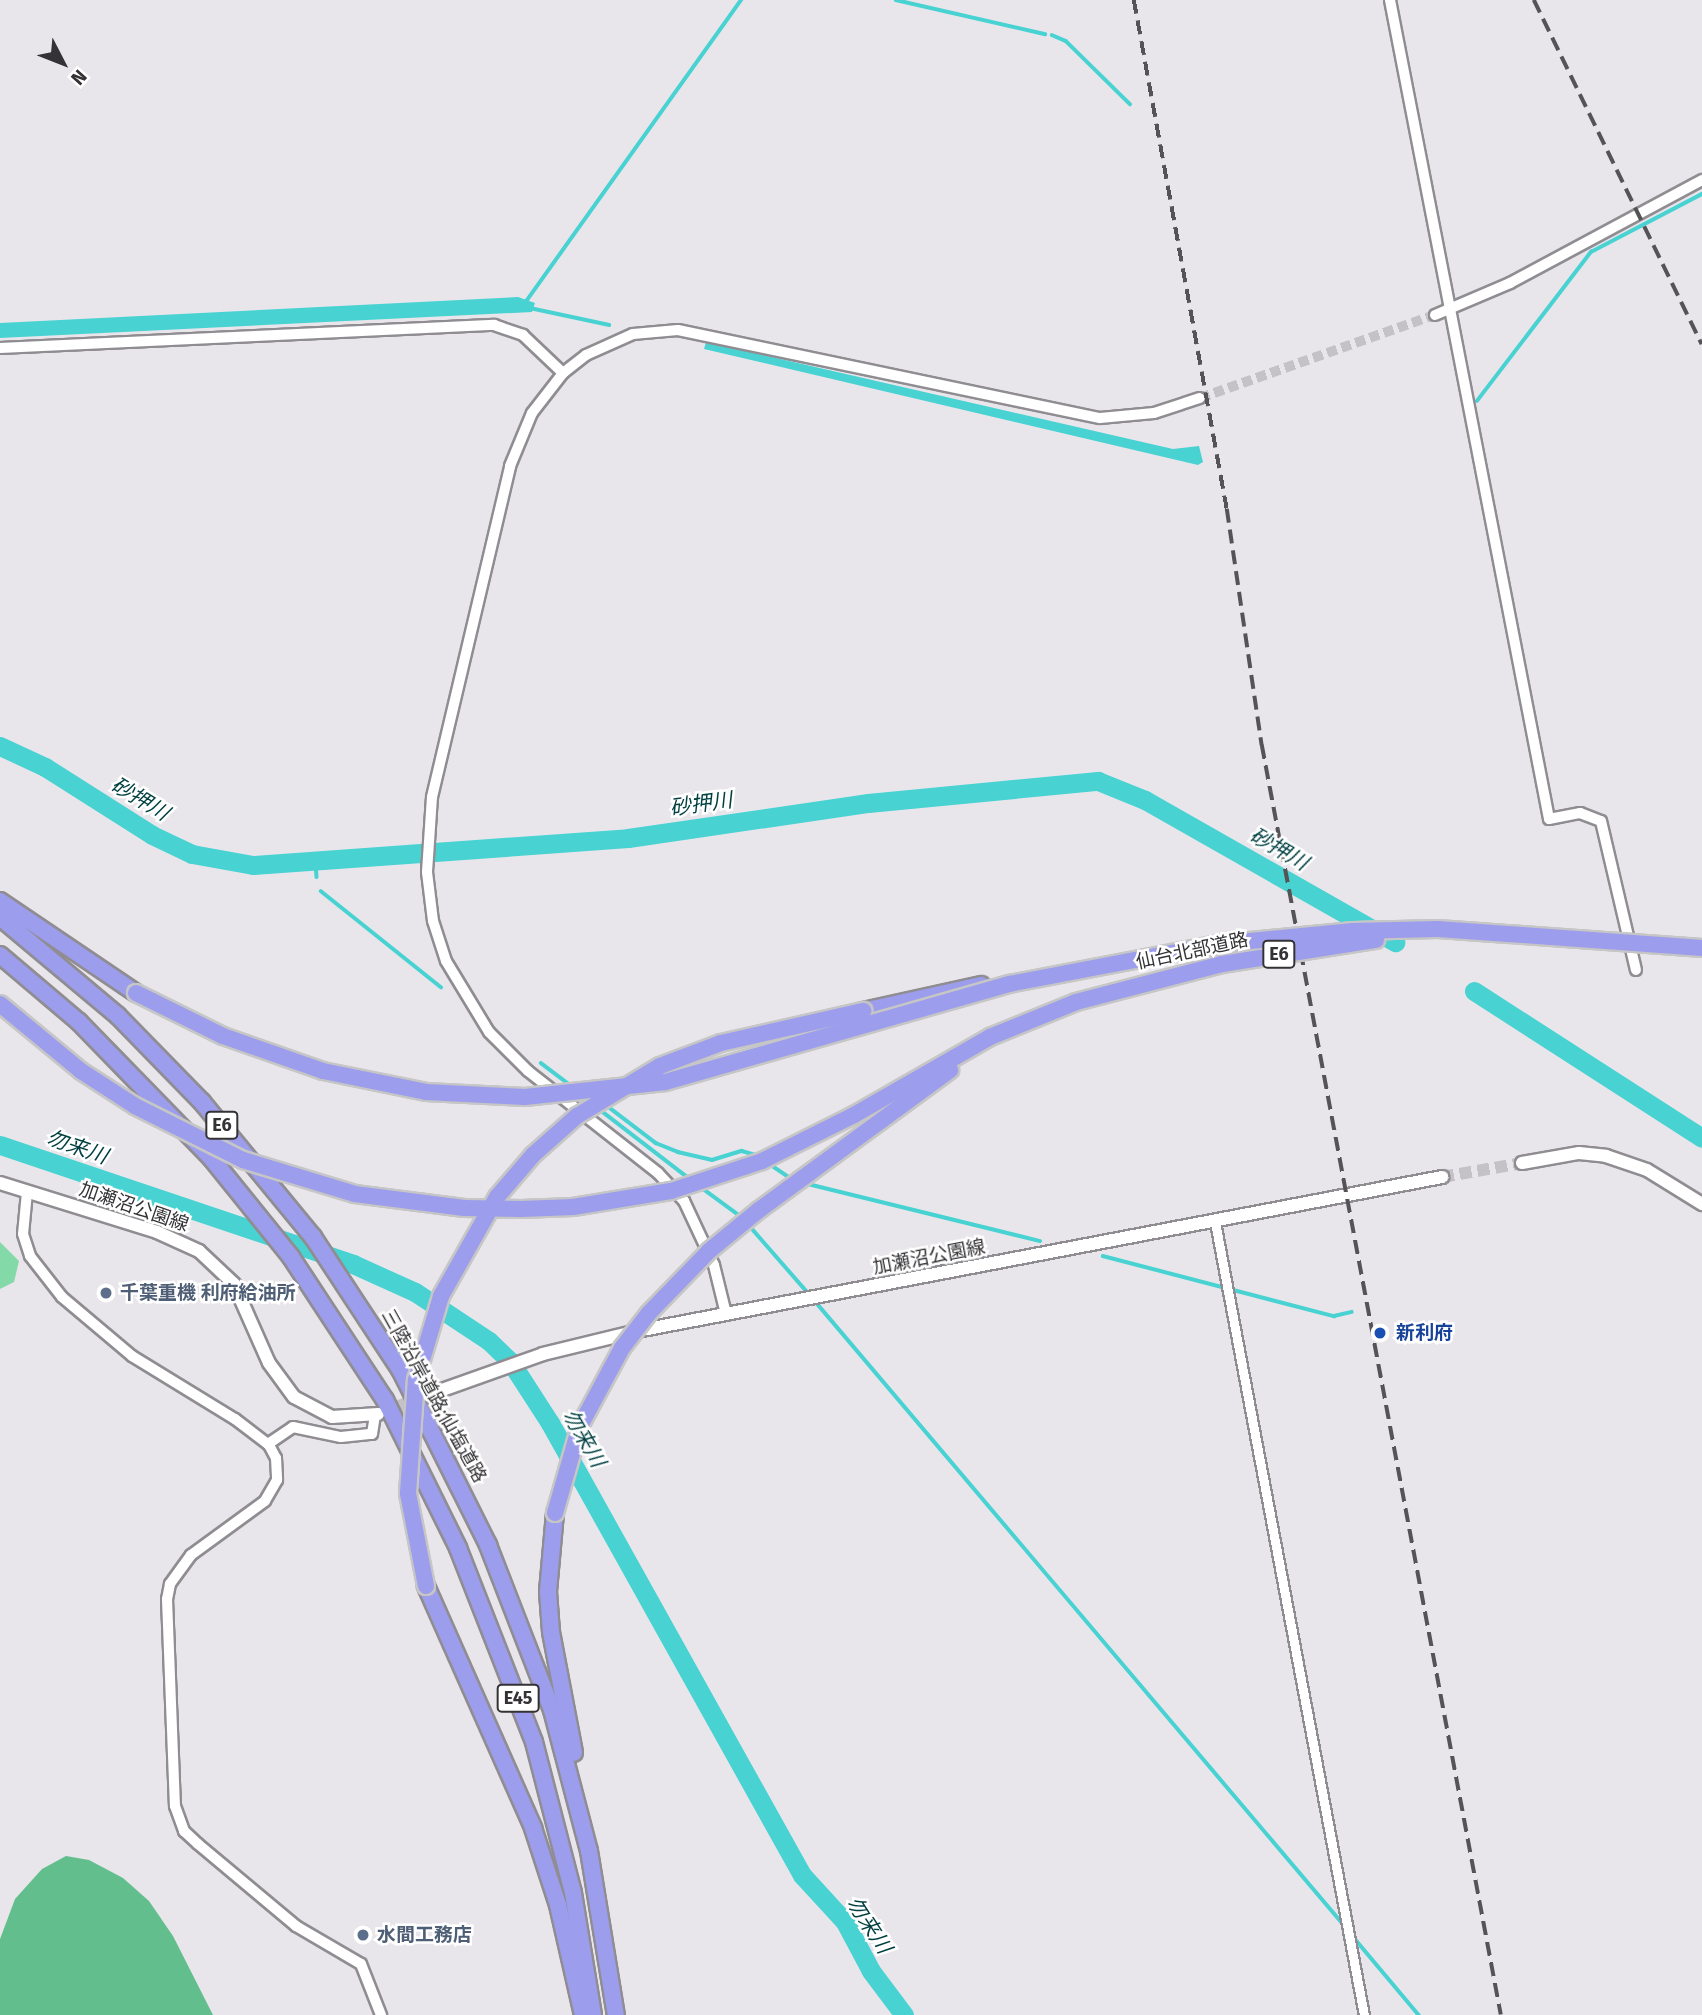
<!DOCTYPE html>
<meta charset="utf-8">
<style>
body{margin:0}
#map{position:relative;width:1702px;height:2015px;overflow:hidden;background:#e9e6eb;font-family:"Fira Sans","Noto Sans JP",sans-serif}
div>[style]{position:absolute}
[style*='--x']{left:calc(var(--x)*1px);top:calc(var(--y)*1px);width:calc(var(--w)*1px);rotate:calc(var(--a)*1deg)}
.green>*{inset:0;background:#83d9a8}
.forest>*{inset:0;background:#62bf8d}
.water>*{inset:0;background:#48d2d2}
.stream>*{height:3.5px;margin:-1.75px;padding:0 1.75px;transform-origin:1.75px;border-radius:1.75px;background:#48d2d2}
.river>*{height:19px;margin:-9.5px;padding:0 9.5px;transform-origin:9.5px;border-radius:9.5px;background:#48d2d2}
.tertiary-tunnel>*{height:10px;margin-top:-5px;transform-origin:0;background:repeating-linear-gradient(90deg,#c5c2c7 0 10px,transparent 0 15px)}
.secondary-tunnel>*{height:12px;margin-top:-6px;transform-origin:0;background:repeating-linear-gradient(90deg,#c5c2c7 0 12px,transparent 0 18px)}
.roads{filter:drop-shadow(2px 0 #908d92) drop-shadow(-2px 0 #908d92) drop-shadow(0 2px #908d92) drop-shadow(0 -2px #908d92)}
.minor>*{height:9px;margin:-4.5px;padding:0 4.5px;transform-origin:4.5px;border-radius:4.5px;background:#fff}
.tertiary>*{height:10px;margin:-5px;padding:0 5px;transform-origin:5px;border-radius:5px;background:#fff}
.secondary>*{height:12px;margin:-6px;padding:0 6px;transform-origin:6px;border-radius:6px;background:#fff}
.motorway>*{height:16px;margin:-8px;padding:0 8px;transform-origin:8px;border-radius:8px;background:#9c9dec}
.rail>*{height:3.5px;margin-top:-1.75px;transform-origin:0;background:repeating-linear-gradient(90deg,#555356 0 14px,transparent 0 21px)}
.bridges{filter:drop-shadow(2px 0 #c6c6c6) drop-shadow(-2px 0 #c6c6c6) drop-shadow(0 2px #c6c6c6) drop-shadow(0 -2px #c6c6c6)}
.motorway-bridge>*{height:16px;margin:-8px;padding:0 8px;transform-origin:8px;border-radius:8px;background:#9c9dec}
.dots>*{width:19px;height:19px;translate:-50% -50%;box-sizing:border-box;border:4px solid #fff;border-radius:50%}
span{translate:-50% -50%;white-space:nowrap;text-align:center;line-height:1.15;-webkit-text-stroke:5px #fff;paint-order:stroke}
.shield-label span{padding:2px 5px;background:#fff;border:2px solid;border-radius:5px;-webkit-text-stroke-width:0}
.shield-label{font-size:18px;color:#343235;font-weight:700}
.street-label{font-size:19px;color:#343235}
.service-label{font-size:19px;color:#4e5e75;font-weight:700}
.left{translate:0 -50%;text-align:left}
.transit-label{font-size:19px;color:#164399;font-weight:700}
.water-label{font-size:21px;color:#003f40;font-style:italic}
.north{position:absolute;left:28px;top:28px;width:70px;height:70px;-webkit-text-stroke:5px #fff;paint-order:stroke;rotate:132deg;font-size:19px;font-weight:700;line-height:28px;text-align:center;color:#343235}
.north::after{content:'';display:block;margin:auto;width:24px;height:32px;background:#343235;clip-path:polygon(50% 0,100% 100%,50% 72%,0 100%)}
</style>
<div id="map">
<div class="green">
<i style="clip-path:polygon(0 1242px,19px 1261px,14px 1282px,0 1289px)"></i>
</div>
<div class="forest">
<i style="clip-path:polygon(66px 1856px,89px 1860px,123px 1878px,149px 1901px,173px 1936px,213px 2015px,0 2015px,0 1939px,15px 1899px,42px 1869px)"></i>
</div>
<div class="water">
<i style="clip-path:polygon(518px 297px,535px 303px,532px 312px,0 338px,0 323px)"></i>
<i style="clip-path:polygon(706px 342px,1173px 449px,1199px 446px,1203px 462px,1198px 465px,704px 349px)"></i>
</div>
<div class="stream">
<i style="--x:896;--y:0;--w:153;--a:12.9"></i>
<i style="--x:1052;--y:35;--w:15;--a:23"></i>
<i style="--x:1066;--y:41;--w:90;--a:44.5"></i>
<i style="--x:525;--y:303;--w:372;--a:-54.5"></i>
<i style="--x:530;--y:308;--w:81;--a:12.1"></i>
<i style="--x:1477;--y:401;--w:188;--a:-52.6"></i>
<i style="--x:1591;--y:252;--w:125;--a:-27.6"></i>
<i style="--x:316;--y:863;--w:14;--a:86"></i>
<i style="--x:321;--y:891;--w:154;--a:38.7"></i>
<i style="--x:541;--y:1063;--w:38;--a:37"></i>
<i style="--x:606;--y:1105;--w:63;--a:37.2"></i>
<i style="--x:656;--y:1143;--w:24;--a:22"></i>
<i style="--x:678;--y:1152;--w:35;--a:13"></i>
<i style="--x:712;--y:1160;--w:31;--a:-17"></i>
<i style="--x:742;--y:1151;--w:18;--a:16"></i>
<i style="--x:599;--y:1109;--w:115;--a:37.6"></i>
<i style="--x:768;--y:1163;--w:30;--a:34"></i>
<i style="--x:804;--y:1183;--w:243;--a:13.8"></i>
<i style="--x:702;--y:1188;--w:51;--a:36.2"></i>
<i style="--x:748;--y:1224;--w:94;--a:48.9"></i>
<i style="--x:1103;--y:1256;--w:239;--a:14.6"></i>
<i style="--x:1334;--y:1316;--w:18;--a:-13"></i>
<i style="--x:815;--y:1301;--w:818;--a:49.71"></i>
<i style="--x:1351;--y:1934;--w:106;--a:50"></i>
</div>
<div class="river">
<i style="--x:0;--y:746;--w:50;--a:25"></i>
<i style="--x:45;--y:767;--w:127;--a:32.4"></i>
<i style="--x:152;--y:835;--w:44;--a:25.4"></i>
<i style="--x:192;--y:854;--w:62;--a:10.2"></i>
<i style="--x:253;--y:865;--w:376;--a:-4.1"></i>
<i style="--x:628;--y:838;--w:243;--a:-8.3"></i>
<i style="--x:868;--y:803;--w:231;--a:-5.5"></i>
<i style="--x:1098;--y:781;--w:51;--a:22"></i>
<i style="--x:1145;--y:800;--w:288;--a:29.6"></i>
<i style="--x:1474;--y:991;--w:271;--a:32.8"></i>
<i style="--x:0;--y:1145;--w:373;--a:18.6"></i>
<i style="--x:353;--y:1264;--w:68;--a:24.3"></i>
<i style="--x:415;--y:1292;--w:89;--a:33.5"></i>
<i style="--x:489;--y:1341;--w:29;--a:44"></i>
<i style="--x:510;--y:1361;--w:74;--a:57.2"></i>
<i style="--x:550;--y:1423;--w:518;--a:60.86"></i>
<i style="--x:802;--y:1875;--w:64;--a:47.5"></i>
<i style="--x:845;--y:1922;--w:55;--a:62"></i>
<i style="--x:871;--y:1971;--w:55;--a:53.1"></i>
</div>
<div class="tertiary-tunnel">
<i style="--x:1200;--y:398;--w:249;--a:-19.5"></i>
</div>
<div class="secondary-tunnel">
<i style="--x:1442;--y:1177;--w:81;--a:-9.9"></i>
<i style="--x:382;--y:1412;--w:41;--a:-19.7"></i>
</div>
<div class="roads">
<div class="minor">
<i style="--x:1215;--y:1222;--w:807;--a:79.36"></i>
</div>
<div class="tertiary">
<i style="--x:1390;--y:0;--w:834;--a:79.01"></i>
<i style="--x:1549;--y:819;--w:32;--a:-11"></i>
<i style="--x:1580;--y:813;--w:22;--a:21"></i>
<i style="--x:1601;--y:821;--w:153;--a:76.8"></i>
<i style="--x:1435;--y:315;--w:82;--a:-23.1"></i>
<i style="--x:1510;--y:283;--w:218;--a:-28.2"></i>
<i style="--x:0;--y:348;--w:495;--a:-2.7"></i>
<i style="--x:494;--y:325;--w:31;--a:19"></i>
<i style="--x:523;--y:335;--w:55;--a:43.5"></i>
<i style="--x:27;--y:1192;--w:42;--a:95.4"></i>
<i style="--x:23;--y:1234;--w:23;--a:72"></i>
<i style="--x:30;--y:1256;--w:52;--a:52"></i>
<i style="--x:62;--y:1297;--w:92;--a:40.1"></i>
<i style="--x:132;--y:1356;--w:121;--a:31.5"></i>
<i style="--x:235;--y:1419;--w:43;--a:37.4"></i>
<i style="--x:269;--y:1445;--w:15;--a:62"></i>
<i style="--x:276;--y:1458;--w:22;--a:87"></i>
<i style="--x:277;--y:1480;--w:24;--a:120"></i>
<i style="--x:265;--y:1501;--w:92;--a:143.9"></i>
<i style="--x:191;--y:1555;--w:36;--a:126"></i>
<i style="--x:170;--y:1584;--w:15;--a:101"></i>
<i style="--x:167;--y:1599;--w:207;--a:87.8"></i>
<i style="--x:175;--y:1806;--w:27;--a:70"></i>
<i style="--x:184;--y:1831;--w:19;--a:43"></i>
<i style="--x:198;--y:1844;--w:128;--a:39.9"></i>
<i style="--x:296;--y:1926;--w:75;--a:30.3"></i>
<i style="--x:361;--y:1964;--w:55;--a:68.6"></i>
<i style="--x:726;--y:1314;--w:50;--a:-103.8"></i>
<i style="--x:714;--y:1265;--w:71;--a:-115.1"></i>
<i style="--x:684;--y:1201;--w:38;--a:-133"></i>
<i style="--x:658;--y:1173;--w:165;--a:-141.9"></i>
<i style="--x:528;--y:1071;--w:55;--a:-135"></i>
<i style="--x:489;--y:1032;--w:83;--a:-121.2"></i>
<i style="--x:446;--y:961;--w:42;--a:-108"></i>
<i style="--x:433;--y:921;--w:49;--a:-97"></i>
<i style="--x:427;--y:872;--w:75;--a:-86.2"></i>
<i style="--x:432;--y:797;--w:340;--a:-76.7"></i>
<i style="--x:510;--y:466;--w:57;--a:-67.5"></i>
<i style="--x:532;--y:413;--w:51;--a:-52.2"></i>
<i style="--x:563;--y:373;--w:29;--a:-38"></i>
<i style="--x:586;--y:355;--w:51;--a:-24.1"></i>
<i style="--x:633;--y:334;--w:45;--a:-5.1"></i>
<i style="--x:678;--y:330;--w:431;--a:11.8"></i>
<i style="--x:1100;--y:418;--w:54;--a:-5.3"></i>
<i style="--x:1154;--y:413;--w:48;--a:-18.1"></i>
<i style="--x:268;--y:1444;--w:30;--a:-34"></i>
<i style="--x:293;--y:1427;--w:49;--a:11.8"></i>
<i style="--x:341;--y:1437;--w:31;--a:-6"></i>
<i style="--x:372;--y:1434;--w:19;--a:-81"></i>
</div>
<div class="secondary">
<i style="--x:1522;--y:1163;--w:58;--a:-10"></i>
<i style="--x:1579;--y:1153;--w:27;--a:6"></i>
<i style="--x:1606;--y:1156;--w:43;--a:18.9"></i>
<i style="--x:1647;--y:1170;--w:65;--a:31.7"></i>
<i style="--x:0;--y:1183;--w:164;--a:17.3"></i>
<i style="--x:157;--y:1232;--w:46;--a:24.3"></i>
<i style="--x:199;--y:1251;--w:48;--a:43.3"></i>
<i style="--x:234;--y:1284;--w:86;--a:66.1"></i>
<i style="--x:269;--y:1363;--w:42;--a:53.7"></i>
<i style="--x:294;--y:1397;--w:43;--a:27.8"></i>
<i style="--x:332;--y:1417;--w:46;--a:-3.7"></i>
<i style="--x:428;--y:1395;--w:122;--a:-19.6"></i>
<i style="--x:543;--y:1354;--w:97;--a:-13.7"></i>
<i style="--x:637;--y:1331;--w:820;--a:-10.83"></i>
</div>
<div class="motorway">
<i style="--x:0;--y:901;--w:164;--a:34.1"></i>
<i style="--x:0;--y:917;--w:154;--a:40"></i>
<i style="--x:118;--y:1016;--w:120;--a:45.7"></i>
<i style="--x:202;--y:1102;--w:175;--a:50.6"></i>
<i style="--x:313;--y:1237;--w:160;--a:56.7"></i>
<i style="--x:401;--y:1371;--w:195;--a:63.4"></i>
<i style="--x:488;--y:1545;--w:177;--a:68.8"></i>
<i style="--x:552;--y:1710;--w:146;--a:75.3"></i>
<i style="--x:589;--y:1851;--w:166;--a:80.7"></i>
<i style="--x:0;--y:955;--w:104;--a:40.3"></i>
<i style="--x:79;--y:1022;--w:191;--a:45.8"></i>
<i style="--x:212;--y:1159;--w:126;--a:51.1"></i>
<i style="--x:291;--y:1257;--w:171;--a:56.7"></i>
<i style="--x:385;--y:1400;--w:165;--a:63.7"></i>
<i style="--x:458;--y:1548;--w:208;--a:68.6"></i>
<i style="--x:534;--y:1742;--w:156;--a:75.5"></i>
<i style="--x:573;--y:1893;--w:124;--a:80.7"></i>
<i style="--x:863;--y:1011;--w:121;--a:-12.4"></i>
<i style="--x:555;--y:1513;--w:79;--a:95.1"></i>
<i style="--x:548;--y:1592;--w:40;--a:85.7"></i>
<i style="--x:551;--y:1632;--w:123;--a:79.2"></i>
<i style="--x:426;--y:1586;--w:265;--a:66.1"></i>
<i style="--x:533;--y:1828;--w:81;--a:72"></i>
<i style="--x:558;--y:1905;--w:113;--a:77.2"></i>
</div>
</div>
<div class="rail">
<i style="--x:1134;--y:0;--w:517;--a:79.65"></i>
<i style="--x:1227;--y:509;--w:239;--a:81.6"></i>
<i style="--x:1262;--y:745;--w:1292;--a:79.34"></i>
<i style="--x:1534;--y:0;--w:383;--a:64"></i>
</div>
<div class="bridges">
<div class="motorway-bridge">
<i style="--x:136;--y:993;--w:97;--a:26.3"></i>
<i style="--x:223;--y:1036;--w:106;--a:19.3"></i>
<i style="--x:323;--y:1071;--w:105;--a:11.5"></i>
<i style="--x:426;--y:1092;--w:99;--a:2.9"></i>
<i style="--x:525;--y:1097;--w:141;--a:-6.1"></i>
<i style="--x:665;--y:1082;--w:358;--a:-15.9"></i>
<i style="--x:1009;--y:984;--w:214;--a:-10.8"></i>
<i style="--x:1219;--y:944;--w:135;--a:-5.5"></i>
<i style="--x:1353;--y:931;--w:85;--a:-1.3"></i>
<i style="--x:1438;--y:929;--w:265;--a:4.1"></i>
<i style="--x:0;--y:1004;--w:105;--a:39.6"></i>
<i style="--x:81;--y:1071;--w:64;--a:32.9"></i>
<i style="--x:135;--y:1106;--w:121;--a:26.6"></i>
<i style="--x:243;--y:1160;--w:117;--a:16.9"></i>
<i style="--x:355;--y:1194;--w:110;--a:7.3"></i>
<i style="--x:464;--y:1208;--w:57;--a:1"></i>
<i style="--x:521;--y:1209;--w:52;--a:-2.2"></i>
<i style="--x:573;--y:1207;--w:99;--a:-9.3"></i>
<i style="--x:671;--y:1191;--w:96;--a:-18.2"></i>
<i style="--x:762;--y:1161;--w:103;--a:-26.6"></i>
<i style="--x:854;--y:1115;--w:157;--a:-29.8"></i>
<i style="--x:990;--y:1037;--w:93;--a:-22.1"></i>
<i style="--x:1076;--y:1002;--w:151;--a:-14.6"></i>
<i style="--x:1222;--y:964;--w:156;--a:-8.9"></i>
<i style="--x:555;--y:1513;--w:91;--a:-74"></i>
<i style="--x:580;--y:1426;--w:89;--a:-61.7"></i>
<i style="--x:622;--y:1348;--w:44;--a:-52.4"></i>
<i style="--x:649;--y:1313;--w:86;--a:-45.9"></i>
<i style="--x:709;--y:1251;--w:65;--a:-39.4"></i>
<i style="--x:759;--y:1210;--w:237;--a:-36.2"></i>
<i style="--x:426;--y:1586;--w:95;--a:-101"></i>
<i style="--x:408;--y:1493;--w:113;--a:-86"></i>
<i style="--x:416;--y:1380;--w:88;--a:-73.4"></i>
<i style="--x:441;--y:1296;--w:114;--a:-60.5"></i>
<i style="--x:497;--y:1197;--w:55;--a:-49.4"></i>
<i style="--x:533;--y:1155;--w:59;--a:-41.6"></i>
<i style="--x:577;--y:1116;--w:97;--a:-31.1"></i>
<i style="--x:660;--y:1066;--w:65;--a:-20.7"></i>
<i style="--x:721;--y:1043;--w:146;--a:-12.7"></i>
</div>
</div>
<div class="dots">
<i style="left:106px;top:1293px;background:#5c6f8a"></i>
<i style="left:1380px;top:1333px;background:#1a4fb4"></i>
<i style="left:363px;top:1935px;background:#5c6f8a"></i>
</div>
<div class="shield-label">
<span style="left:1279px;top:954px">E6</span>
<span style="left:222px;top:1125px">E6</span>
<span style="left:518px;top:1698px">E45</span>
</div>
<div class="street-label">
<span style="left:1192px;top:951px;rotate:-12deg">仙台北部道路</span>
<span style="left:134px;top:1207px;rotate:19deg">加瀬沼公園線</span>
<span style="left:929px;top:1257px;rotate:-11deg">加瀬沼公園線</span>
<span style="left:434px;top:1396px;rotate:61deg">三陸沿岸道路;仙塩道路</span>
</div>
<div class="service-label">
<span class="left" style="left:120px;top:1293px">千葉重機 利府給油所</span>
<span class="left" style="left:377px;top:1935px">水間工務店</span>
</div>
<div class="transit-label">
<span class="left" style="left:1396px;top:1333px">新利府</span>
</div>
<div class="water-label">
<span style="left:140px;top:799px;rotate:31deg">砂押川</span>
<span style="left:701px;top:804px;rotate:-8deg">砂押川</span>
<span style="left:1279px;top:849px;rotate:30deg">砂押川</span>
<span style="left:77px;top:1147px;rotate:19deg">勿来川</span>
<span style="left:584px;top:1438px;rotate:60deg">勿来川</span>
<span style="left:869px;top:1925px;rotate:57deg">勿来川</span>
</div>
<div class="north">N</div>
</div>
